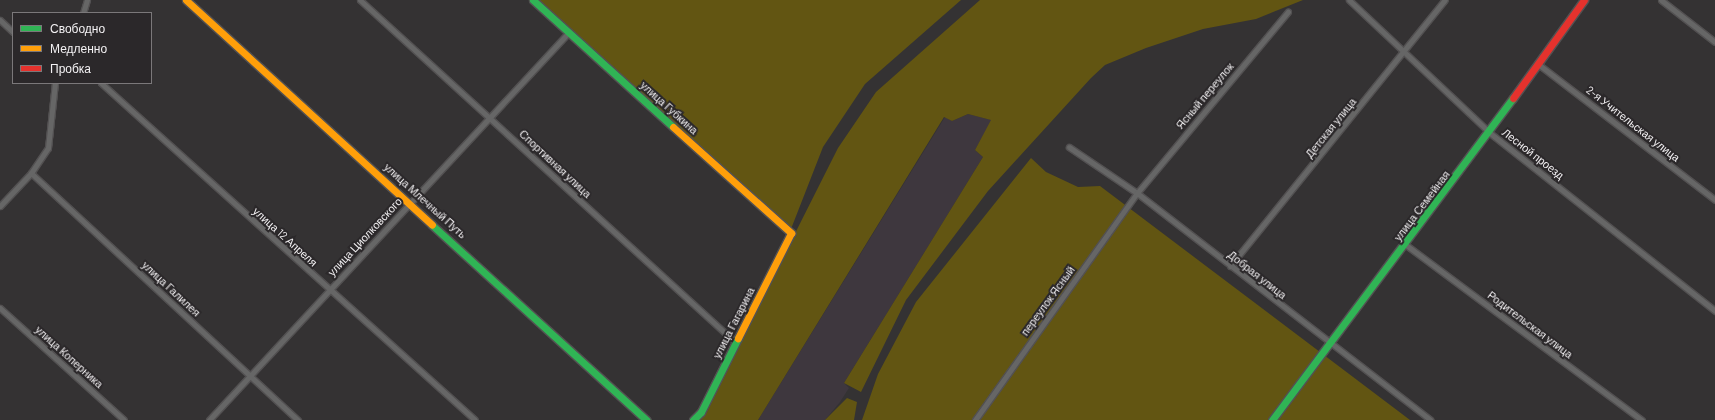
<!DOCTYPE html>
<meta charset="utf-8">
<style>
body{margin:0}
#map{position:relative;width:1715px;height:420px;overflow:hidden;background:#343233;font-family:Barlow,sans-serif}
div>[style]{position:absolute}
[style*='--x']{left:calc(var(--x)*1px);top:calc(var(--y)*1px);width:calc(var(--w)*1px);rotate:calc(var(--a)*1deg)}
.built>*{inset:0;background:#3e373e}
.green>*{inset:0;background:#625512}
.roads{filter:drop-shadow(1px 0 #535152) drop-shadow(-1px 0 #535152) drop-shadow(0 1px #535152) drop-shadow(0 -1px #535152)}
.street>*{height:5px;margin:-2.5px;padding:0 2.5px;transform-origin:2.5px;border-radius:2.5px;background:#666}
.fast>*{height:7px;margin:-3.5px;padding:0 3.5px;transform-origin:3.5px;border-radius:3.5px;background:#30b455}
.slow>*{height:7px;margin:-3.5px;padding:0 3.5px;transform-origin:3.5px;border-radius:3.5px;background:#ff9f0a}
.jam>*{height:7px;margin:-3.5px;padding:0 3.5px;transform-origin:3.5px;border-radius:3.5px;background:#e5322d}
span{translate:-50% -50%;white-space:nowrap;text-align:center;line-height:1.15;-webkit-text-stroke:4px #2b282a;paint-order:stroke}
.street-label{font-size:11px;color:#f3f1f3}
.legend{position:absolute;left:12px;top:12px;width:140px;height:72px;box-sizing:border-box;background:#2b282a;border:1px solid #7b787a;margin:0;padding:5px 7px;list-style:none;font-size:12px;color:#f3f1f3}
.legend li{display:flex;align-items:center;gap:8px;height:20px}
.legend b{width:20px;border:1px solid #7b787a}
</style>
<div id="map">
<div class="built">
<i style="clip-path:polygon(968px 114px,992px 120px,975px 150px,983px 157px,844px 383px,849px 388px,840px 402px,825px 420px,758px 420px,945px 117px,952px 121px)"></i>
</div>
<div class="green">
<i style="clip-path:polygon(539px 0,961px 0,865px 84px,823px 147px,791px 229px)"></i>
<i style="clip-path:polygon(980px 0,1303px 0,1256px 19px,1203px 29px,1146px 48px,1105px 65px,1091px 78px,988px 191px,906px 300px,861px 392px,844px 383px,983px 157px,975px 150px,991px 120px,968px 114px,952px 121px,944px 117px,758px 420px,701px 420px,838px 148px,876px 92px)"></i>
<i style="clip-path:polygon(1031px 158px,1046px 172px,1078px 187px,1100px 186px,1410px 420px,862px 420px,878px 374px,916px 302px)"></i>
<i style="clip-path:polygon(847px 398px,857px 402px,854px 420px,825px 420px)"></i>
</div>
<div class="roads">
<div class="street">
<i style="--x:360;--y:0;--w:509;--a:42.37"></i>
<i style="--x:1349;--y:0;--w:194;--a:43.3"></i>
<i style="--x:1490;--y:133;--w:287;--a:38.3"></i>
<i style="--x:1661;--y:0;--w:68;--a:37.9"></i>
<i style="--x:83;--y:13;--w:14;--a:-73"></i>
<i style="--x:0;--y:20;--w:18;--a:43"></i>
<i style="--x:1538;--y:64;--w:223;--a:37.5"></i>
<i style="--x:101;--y:83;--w:503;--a:42.02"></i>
<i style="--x:1069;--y:147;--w:82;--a:34.1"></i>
<i style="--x:1137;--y:193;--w:371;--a:37.7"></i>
<i style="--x:31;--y:173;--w:364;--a:42.8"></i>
<i style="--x:0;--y:206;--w:45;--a:-46.8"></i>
<i style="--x:31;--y:173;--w:30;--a:-56"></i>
<i style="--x:48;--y:148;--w:65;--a:-83.9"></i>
<i style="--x:1406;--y:245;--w:294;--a:36.6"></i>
<i style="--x:1230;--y:266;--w:342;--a:-51.1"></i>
<i style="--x:0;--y:308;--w:167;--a:42.1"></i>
<i style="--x:209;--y:420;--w:529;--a:-47.14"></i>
<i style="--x:975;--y:420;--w:279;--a:-54.5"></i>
<i style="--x:1137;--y:193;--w:236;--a:-50.2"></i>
</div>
<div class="fast">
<i style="--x:533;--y:0;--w:189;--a:42.2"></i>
<i style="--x:432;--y:225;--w:290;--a:42.3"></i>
<i style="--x:693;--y:420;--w:11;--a:-45"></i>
<i style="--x:701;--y:412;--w:83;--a:-63.4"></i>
<i style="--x:1272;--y:420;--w:402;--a:-53.2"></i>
</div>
<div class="slow">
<i style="--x:186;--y:0;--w:333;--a:42.4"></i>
<i style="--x:673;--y:127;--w:159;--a:41.9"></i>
<i style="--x:791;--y:233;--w:118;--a:116.8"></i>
</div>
<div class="jam">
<i style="--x:1513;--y:98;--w:121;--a:-54.1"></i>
</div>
</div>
<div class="street-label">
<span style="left:1205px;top:96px;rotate:-50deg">Ясный переулок</span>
<span style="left:669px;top:108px;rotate:42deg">улица Губкина</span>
<span style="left:1633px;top:124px;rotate:38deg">2-я Учительская улица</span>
<span style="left:1331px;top:128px;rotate:-51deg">Детская улица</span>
<span style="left:1533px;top:154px;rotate:38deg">Лесной проезд</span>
<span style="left:555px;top:164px;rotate:43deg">Спортивная улица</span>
<span style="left:425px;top:201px;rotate:42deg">улица Млечный Путь</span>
<span style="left:1422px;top:206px;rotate:-53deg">улица Семейная</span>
<span style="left:285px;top:237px;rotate:42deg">улица 12 Апреля</span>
<span style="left:365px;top:237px;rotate:-47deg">улица Циолковского</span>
<span style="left:1257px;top:275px;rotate:38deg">Добрая улица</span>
<span style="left:171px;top:289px;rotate:43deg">улица Галилея</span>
<span style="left:1048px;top:301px;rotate:-54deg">переулок Ясный</span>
<span style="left:734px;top:323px;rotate:-63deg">улица Гагарина</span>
<span style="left:1530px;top:325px;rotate:37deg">Родительская улица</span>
<span style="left:69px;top:357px;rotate:42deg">улица Коперника</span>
</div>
<ul class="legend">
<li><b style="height:5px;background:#30b455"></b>Свободно</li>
<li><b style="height:5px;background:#ff9f0a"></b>Медленно</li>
<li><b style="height:5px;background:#e5322d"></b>Пробка</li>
</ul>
</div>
